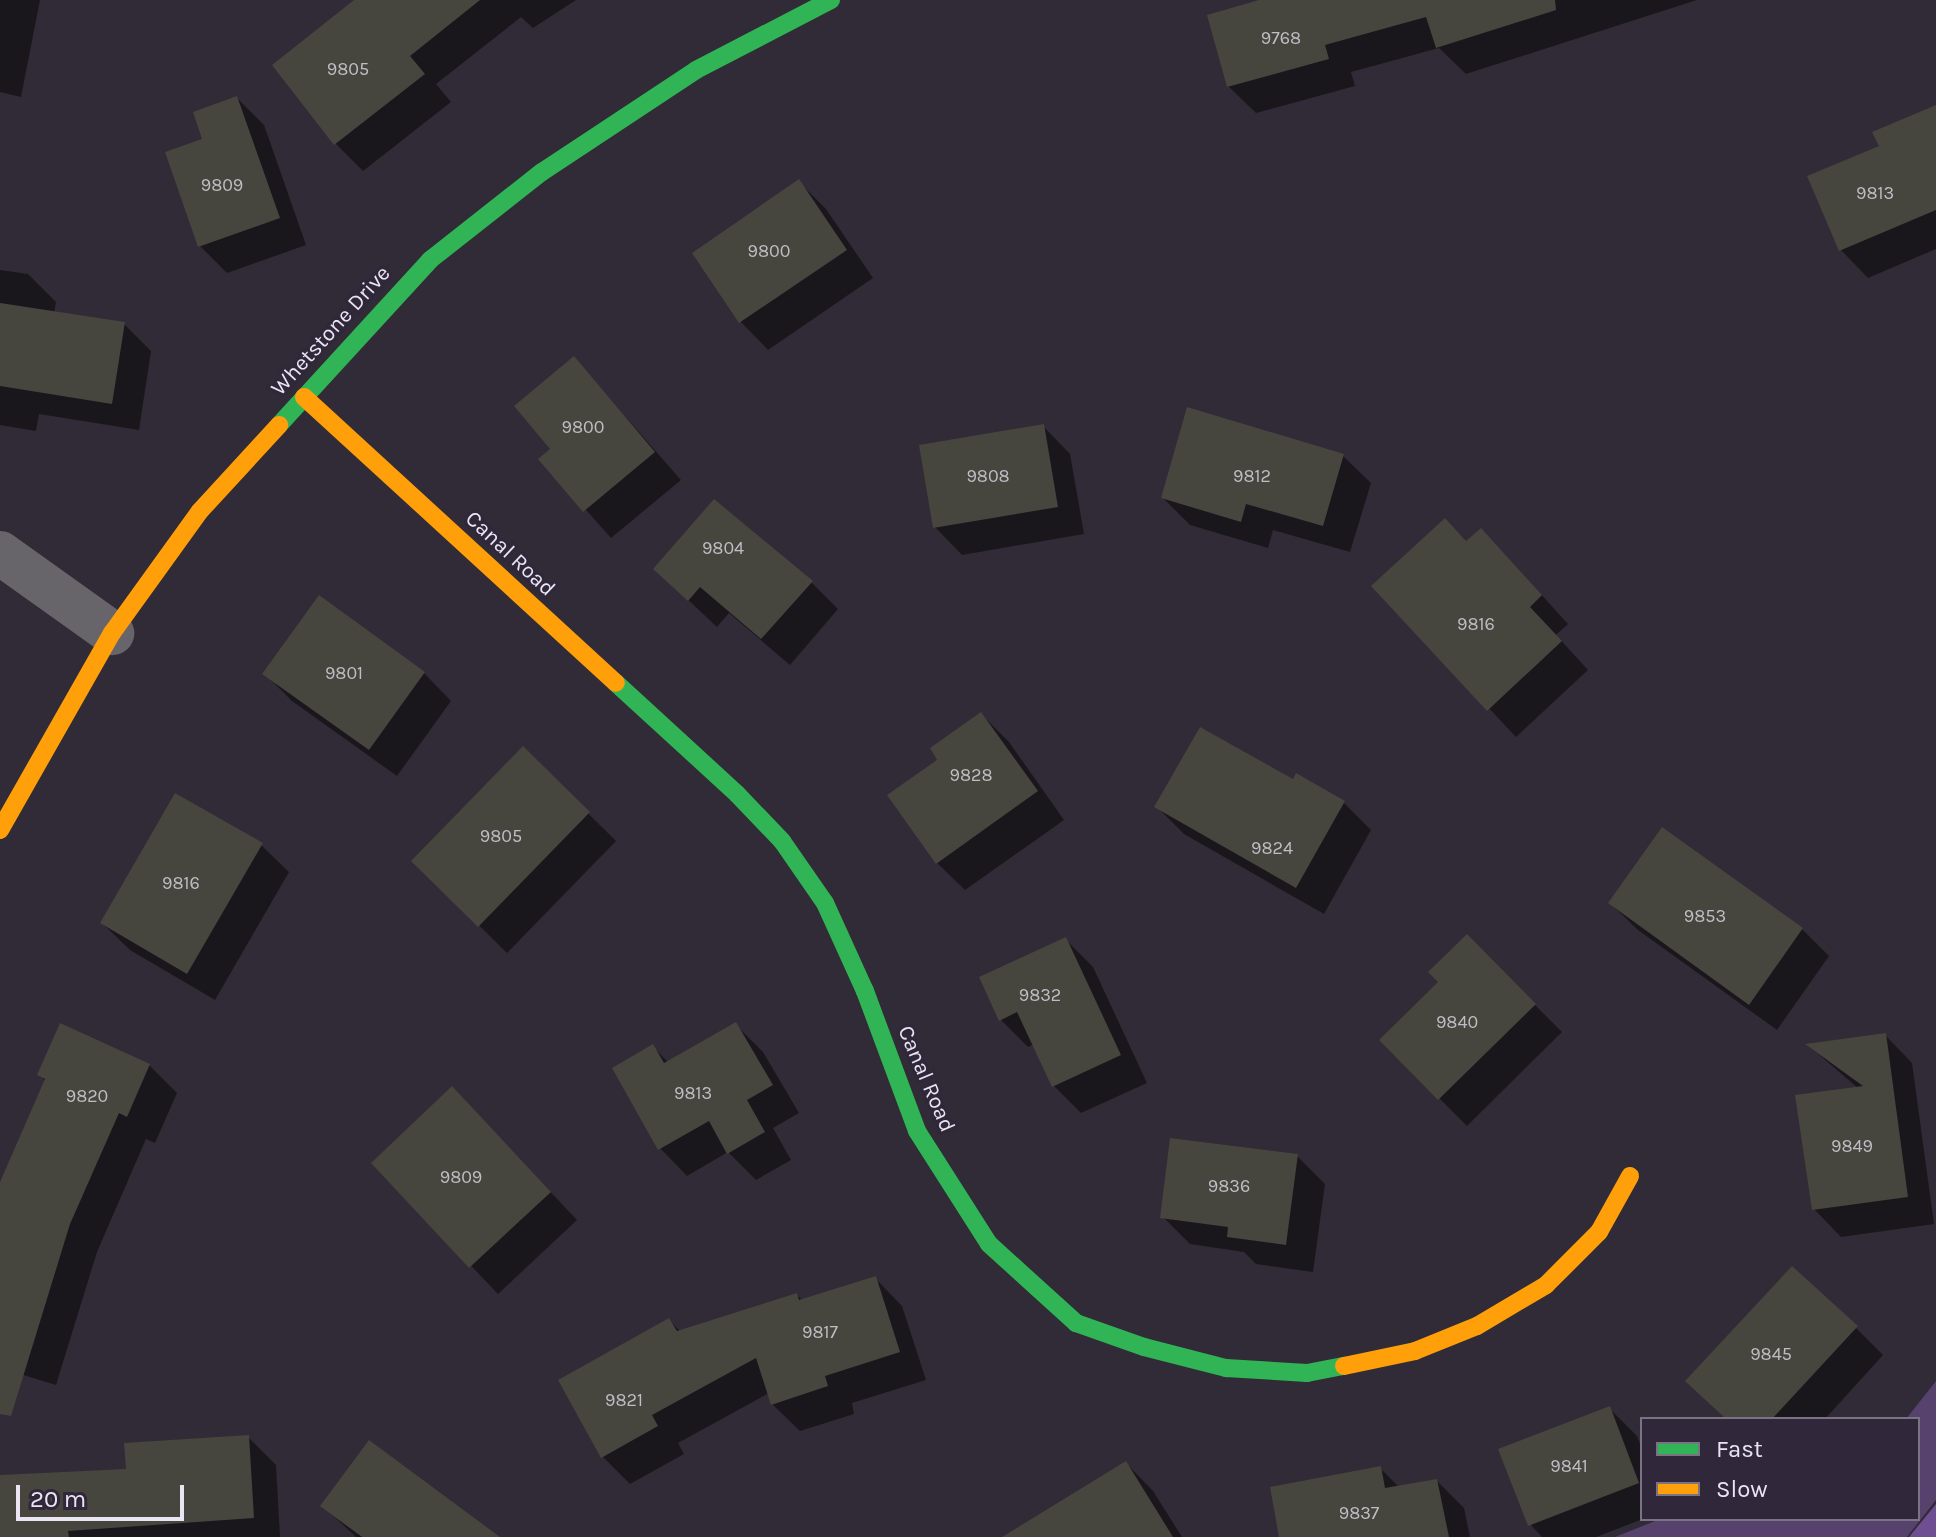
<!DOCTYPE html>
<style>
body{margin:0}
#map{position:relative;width:1936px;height:1537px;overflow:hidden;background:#302b36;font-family:Karla,sans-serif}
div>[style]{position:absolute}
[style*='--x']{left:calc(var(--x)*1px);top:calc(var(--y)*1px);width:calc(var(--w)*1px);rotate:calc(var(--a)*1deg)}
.green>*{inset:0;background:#56426c}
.water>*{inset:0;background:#6f4f91}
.shadow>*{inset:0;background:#0007}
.building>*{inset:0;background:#46453e}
.street>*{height:44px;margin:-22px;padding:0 22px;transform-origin:22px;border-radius:22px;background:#67646a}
.fast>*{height:18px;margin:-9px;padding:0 9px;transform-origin:9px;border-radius:9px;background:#30b455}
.slow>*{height:18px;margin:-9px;padding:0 9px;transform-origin:9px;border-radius:9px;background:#ff9f0a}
span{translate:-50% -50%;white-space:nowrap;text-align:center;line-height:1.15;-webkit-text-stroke:6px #30273a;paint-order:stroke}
.number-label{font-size:18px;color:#c1bdc5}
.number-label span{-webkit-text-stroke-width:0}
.street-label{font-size:22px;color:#eae5f2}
.legend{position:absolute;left:1640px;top:1417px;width:280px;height:104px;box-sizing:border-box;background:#30273a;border:2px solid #7a7384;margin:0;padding:10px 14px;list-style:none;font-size:24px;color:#eae5f2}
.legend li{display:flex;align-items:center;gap:16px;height:40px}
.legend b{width:40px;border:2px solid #7a7384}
.scale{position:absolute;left:16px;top:1485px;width:168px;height:36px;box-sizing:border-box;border:4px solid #eae5f2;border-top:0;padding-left:10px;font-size:24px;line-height:28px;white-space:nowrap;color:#eae5f2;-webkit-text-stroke:6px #30273a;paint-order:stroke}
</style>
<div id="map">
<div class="green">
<i style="clip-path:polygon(1936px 1381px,1936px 1500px,1907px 1537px,1615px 1537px,1660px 1519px,1918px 1519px,1918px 1419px,1906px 1419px)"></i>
</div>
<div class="water">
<i style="clip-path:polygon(1936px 1504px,1936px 1537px,1909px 1537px)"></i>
</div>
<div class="shadow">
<i style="clip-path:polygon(0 0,40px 0,21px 97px,0 92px)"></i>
<i style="clip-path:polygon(358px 0,576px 0,533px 28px,521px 17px,436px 84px,451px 102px,363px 171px,336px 144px)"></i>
<i style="clip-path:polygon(1267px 0,1697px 0,1466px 74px,1439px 48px,1351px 72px,1355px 86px,1256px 113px,1228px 86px)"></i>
<i style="clip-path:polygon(237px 98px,264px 125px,306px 245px,227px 273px,200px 246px,205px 140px)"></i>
<i style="clip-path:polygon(1936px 118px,1936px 249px,1868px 278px,1841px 250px,1810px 177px,1881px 147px)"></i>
<i style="clip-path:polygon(799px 182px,826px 209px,873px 278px,768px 350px,741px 322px,694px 253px)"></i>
<i style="clip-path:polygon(0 270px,28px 274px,56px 302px,54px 313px,124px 324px,151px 351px,139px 430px,39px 414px,36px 431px,0 425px)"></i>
<i style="clip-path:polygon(574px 358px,681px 480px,611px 538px,541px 459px,553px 449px)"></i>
<i style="clip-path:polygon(1043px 426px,1070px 454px,1084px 534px,962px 555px,935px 527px)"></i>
<i style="clip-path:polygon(1343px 456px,1371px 483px,1350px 552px,1273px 530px,1268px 548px,1190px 525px,1163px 498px)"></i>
<i style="clip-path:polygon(1467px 543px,1508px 558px,1568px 624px,1556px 635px,1588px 670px,1516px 737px,1374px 586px)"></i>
<i style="clip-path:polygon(655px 569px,811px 582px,838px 609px,790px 665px,729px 613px,717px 627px)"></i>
<i style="clip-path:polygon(424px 673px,451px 701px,397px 776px,292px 701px,265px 674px)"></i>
<i style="clip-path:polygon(981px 714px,1009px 742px,1064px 820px,965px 890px,937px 863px,940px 760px)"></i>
<i style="clip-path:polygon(523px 749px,616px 841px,507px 953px,414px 861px)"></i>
<i style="clip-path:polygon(1293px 782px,1344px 803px,1371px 830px,1324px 914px,1184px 834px,1157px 807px)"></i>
<i style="clip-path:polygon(261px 845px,289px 872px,215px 1000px,130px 950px,102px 923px)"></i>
<i style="clip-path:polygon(1610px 903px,1802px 929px,1829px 956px,1777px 1030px,1638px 930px)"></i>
<i style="clip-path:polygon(1467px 937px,1562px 1032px,1467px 1126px,1381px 1040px,1440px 982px)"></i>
<i style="clip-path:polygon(1066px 940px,1093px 967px,1147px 1083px,1081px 1113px,1053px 1085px,1034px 1044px,1028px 1047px,1001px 1020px)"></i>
<i style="clip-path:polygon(736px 1025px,763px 1052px,799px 1113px,773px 1128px,791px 1160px,756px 1180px,728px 1152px,687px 1176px,660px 1148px,653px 1047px,669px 1063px)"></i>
<i style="clip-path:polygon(1885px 1035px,1912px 1063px,1934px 1224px,1841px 1237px,1814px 1209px,1859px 1089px,1809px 1046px)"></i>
<i style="clip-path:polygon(149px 1065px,177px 1093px,155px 1143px,146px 1139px,97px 1252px,56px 1385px,0 1368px,0 1187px,46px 1082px,39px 1074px)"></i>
<i style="clip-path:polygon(479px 1116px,577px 1220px,498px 1294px,373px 1163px)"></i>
<i style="clip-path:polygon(1297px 1156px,1325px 1184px,1313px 1272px,1256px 1264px,1244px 1252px,1190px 1244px,1163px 1217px)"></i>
<i style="clip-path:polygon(875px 1278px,902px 1306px,926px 1380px,852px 1403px,854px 1414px,800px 1431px,772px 1404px,769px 1393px,678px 1443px,684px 1454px,630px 1484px,603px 1457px,669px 1320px,681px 1332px,797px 1295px,803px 1301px)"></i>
<i style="clip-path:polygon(1856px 1328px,1883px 1355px,1825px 1419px,1726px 1419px)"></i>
<i style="clip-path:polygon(1609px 1408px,1637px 1436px,1642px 1449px,1643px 1519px,1596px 1537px,1542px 1537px,1530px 1524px)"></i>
<i style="clip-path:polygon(248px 1437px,276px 1465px,280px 1537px,0 1537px,0 1477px,128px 1471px)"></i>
<i style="clip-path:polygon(1126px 1463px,1153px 1491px,1182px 1537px,1023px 1537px)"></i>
<i style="clip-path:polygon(1380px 1468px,1400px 1488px,1437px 1481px,1464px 1508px,1470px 1537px,1281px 1537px)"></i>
<i style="clip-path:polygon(322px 1505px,490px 1537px,356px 1537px)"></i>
</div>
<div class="building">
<i style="clip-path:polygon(354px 0,480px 0,410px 56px,425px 74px,334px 145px,272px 65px)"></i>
<i style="clip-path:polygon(1259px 0,1555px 0,1556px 10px,1436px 48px,1426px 17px,1325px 45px,1329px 59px,1227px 87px,1207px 15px)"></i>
<i style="clip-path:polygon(237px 96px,280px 218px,198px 247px,165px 152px,202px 139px,193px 112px)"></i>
<i style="clip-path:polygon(1936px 105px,1936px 210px,1839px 251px,1807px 176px,1879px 146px,1872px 132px)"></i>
<i style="clip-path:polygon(799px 179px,847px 250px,739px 323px,692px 253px)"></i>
<i style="clip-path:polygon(0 303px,125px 322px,112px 404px,0 386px)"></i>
<i style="clip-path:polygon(574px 356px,655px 452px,583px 512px,538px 459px,550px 449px,514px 406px)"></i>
<i style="clip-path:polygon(1187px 407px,1344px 454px,1323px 526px,1246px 504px,1241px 522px,1161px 498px)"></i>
<i style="clip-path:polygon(1044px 424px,1058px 507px,933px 528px,919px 445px)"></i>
<i style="clip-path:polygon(714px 499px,813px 581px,761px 639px,700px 587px,688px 601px,653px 569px)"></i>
<i style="clip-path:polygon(1445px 518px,1466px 541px,1481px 528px,1542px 595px,1530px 607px,1562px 641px,1487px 711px,1371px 586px)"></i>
<i style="clip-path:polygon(319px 595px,425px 672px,369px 750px,262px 674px)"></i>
<i style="clip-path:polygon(981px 712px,1038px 791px,936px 864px,887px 795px,937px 760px,930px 748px)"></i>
<i style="clip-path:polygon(1200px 727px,1293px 779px,1296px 773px,1345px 801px,1296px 888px,1154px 807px)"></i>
<i style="clip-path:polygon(523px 746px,590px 812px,478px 927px,411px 861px)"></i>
<i style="clip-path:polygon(175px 793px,263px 843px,187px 974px,100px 923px)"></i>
<i style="clip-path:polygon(1662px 827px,1803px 928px,1749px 1005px,1608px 903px)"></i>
<i style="clip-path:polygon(1467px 934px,1536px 1004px,1438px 1100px,1379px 1040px,1438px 982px,1428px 972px)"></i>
<i style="clip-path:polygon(1066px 937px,1121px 1055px,1052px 1087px,1017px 1012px,999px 1021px,979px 977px)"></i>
<i style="clip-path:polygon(736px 1022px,773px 1085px,747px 1100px,765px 1132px,727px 1154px,709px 1121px,658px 1150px,612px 1068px,653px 1044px,664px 1063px)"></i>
<i style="clip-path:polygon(60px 1023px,150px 1064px,127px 1117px,119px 1113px,70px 1224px,11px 1416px,0 1414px,0 1182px,45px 1079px,37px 1075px)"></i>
<i style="clip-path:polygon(1886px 1033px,1908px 1197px,1812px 1210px,1795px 1095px,1863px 1086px,1805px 1044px)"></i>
<i style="clip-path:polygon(452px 1086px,551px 1192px,469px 1268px,371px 1163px)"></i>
<i style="clip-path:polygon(1170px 1138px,1298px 1154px,1286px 1245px,1227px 1237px,1228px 1227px,1160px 1218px)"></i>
<i style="clip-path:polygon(1792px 1266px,1858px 1326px,1772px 1419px,1726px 1419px,1685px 1381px)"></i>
<i style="clip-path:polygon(876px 1276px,900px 1352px,825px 1376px,828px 1386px,771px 1405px,756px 1358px,652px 1415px,658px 1426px,601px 1458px,558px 1380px,669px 1318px,677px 1331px,797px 1293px,799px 1300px)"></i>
<i style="clip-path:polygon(1610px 1406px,1639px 1483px,1528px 1526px,1498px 1449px)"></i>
<i style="clip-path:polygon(249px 1435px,254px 1518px,68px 1531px,69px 1537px,0 1537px,0 1475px,126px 1469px,124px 1443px)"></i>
<i style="clip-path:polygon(369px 1440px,500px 1537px,362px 1537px,320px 1506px)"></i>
<i style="clip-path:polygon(1126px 1461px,1173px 1537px,1002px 1537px)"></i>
<i style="clip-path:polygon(1381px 1466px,1385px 1488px,1437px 1479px,1449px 1537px,1279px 1537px,1270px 1487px)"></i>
</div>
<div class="street">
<i style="--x:0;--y:553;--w:138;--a:35.5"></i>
</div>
<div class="fast">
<i style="--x:279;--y:425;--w:224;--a:-47.5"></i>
<i style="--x:430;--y:260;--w:142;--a:-38.2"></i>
<i style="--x:542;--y:172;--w:185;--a:-33.5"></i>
<i style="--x:696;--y:70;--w:152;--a:-27.4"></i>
<i style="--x:616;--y:683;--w:164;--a:42.5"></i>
<i style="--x:737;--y:794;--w:65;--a:46.2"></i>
<i style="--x:782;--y:841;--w:75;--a:55.3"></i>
<i style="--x:825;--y:903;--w:97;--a:65.6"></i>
<i style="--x:865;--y:991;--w:149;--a:69.6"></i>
<i style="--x:917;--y:1131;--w:134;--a:57.5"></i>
<i style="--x:989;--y:1244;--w:118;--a:42.2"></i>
<i style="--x:1076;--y:1323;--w:72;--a:19.4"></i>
<i style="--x:1144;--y:1347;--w:85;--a:14.4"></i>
<i style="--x:1226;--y:1368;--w:81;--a:3.5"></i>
<i style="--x:1307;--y:1373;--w:38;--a:-11"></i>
</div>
<div class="slow">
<i style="--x:304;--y:397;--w:423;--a:42.5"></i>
<i style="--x:0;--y:830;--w:227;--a:-60.4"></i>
<i style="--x:112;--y:633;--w:150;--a:-54.2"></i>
<i style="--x:200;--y:511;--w:117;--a:-47.4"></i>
<i style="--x:1344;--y:1366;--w:73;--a:-11.9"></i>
<i style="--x:1415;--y:1351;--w:67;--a:-22"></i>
<i style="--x:1477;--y:1326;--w:80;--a:-30.7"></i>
<i style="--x:1546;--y:1285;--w:75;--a:-45"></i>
<i style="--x:1599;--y:1232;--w:64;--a:-61"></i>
</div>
<div class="number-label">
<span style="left:1281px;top:38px">9768</span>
<span style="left:348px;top:69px">9805</span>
<span style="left:222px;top:185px">9809</span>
<span style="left:1875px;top:193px">9813</span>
<span style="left:769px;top:251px">9800</span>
<span style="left:583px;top:427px">9800</span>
<span style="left:988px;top:476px">9808</span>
<span style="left:1252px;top:476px">9812</span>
<span style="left:723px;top:548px">9804</span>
<span style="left:1476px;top:624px">9816</span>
<span style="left:344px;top:673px">9801</span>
<span style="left:971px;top:775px">9828</span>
<span style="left:501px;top:836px">9805</span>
<span style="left:1272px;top:848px">9824</span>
<span style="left:181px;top:883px">9816</span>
<span style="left:1705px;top:916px">9853</span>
<span style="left:1040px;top:995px">9832</span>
<span style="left:1457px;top:1022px">9840</span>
<span style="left:693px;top:1093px">9813</span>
<span style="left:87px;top:1096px">9820</span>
<span style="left:1852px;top:1146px">9849</span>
<span style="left:461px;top:1177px">9809</span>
<span style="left:1229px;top:1186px">9836</span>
<span style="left:820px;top:1332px">9817</span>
<span style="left:1771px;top:1354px">9845</span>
<span style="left:624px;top:1400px">9821</span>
<span style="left:1569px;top:1466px">9841</span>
<span style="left:1359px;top:1513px">9837</span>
</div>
<div class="street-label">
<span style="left:331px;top:331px;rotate:-48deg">Whetstone Drive</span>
<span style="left:510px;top:554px;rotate:43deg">Canal Road</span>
<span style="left:926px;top:1079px;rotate:67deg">Canal Road</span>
</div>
<ul class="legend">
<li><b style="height:10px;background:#30b455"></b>Fast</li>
<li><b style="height:10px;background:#ff9f0a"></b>Slow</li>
</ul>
<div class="scale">20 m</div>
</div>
